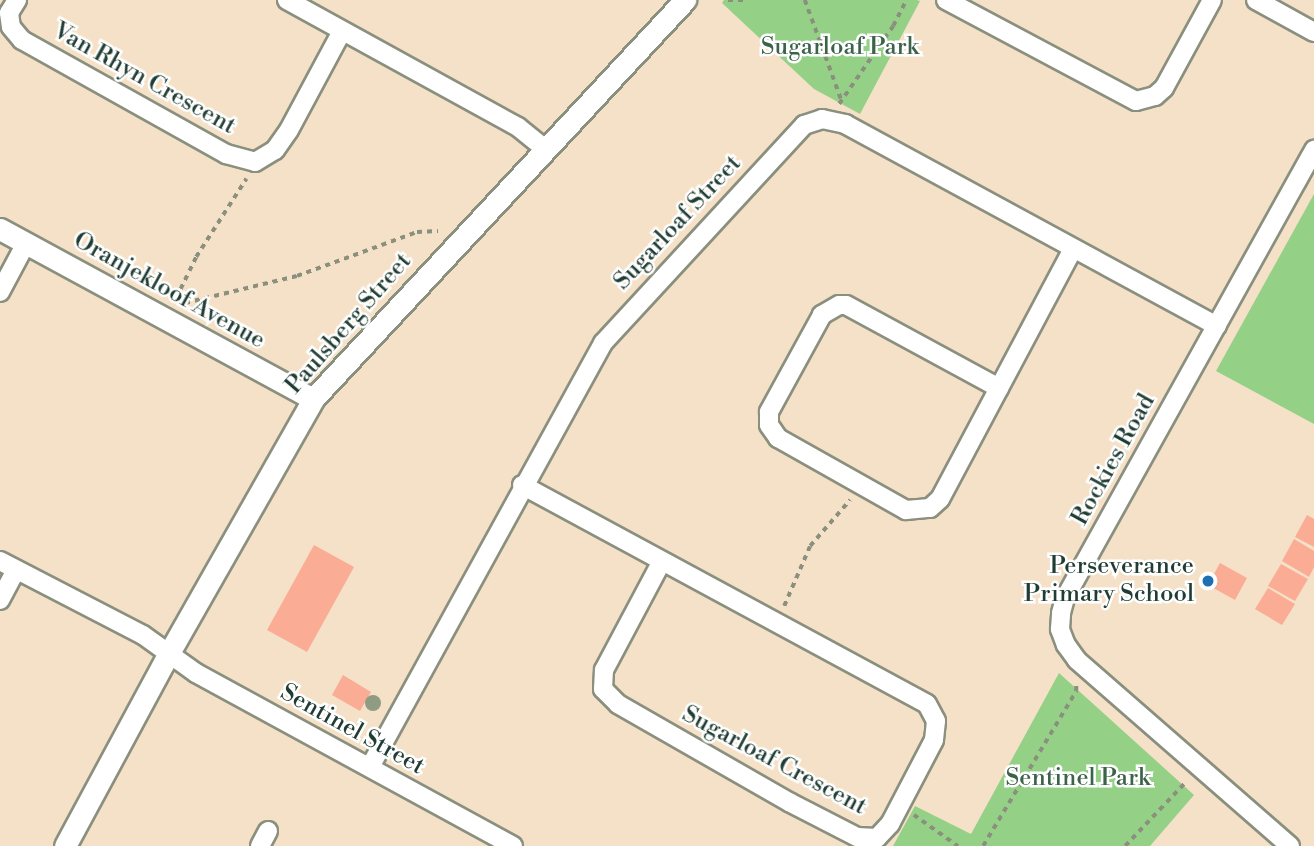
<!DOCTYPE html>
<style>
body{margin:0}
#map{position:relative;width:1314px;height:846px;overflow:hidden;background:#f4e1c7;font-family:"Libre Bodoni",serif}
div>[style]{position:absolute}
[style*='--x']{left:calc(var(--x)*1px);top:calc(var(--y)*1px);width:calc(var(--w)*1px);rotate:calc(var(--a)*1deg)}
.green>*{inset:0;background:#94d187}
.building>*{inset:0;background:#faac95}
.path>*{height:3.5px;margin-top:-1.75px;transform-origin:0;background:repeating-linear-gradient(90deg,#8a8f7e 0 5px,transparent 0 10px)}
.roads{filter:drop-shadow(2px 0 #8a8f7e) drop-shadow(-2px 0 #8a8f7e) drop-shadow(0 2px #8a8f7e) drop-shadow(0 -2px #8a8f7e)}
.minor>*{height:18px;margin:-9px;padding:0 9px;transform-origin:9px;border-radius:9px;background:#fff}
.tertiary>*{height:21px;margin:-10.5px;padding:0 10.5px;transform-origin:10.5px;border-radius:10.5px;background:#fff}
.trees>*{width:16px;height:16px;margin:-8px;border-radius:50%;background:#8f9b82}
.dots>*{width:19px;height:19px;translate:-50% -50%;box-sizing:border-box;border:4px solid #fff;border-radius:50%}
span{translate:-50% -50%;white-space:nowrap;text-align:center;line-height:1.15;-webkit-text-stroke:5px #fff;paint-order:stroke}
.park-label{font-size:24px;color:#3c6249}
.street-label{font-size:24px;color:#1f3d34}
.poi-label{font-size:24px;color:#1f3d34}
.right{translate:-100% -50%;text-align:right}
</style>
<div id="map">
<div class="green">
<i style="clip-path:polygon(724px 0,917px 0,920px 1px,860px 114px,814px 89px,722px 3px)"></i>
<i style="clip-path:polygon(1314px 194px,1314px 424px,1216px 371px)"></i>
<i style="clip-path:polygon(1059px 673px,1194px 795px,1150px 846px,893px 846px,915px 806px,971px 834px)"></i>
</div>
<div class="building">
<i style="clip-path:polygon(1307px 515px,1314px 519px,1314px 547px,1295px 537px)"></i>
<i style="clip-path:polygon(1294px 539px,1314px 551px,1314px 567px,1309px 577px,1282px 561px)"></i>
<i style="clip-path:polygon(314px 545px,354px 567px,307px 652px,267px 630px)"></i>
<i style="clip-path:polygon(1220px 563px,1247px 578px,1235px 600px,1208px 585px)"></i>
<i style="clip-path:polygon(1281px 564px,1308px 579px,1295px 601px,1268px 586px)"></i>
<i style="clip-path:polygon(1268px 588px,1295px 604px,1282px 625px,1255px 609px)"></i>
<i style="clip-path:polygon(343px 675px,371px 692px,360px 711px,332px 695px)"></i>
</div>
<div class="path">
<i style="--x:728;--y:0;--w:15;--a:0"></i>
<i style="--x:805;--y:0;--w:105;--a:70"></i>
<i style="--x:839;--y:104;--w:95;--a:-55.3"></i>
<i style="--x:893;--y:26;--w:29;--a:-63"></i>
<i style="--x:176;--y:298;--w:46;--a:-64"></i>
<i style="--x:196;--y:257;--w:93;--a:-57.3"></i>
<i style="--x:185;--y:303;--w:115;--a:-13.6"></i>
<i style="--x:297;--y:276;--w:128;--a:-20.1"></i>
<i style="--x:417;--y:232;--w:21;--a:-3"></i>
<i style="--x:784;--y:606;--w:65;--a:-66.6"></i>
<i style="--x:810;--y:546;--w:61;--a:-49"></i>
<i style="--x:914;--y:815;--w:54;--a:35.2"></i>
<i style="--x:983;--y:846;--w:181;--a:-59"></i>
<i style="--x:1076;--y:691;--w:6;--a:-90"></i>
<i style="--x:1125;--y:846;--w:88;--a:-46.4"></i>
</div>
<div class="roads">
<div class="minor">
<i style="--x:17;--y:0;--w:15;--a:122"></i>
<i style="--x:9;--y:13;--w:14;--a:82"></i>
<i style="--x:11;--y:27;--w:17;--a:50"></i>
<i style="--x:22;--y:40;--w:234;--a:29.2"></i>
<i style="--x:226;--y:154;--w:30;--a:15"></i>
<i style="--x:255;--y:162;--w:23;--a:-31"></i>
<i style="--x:275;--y:150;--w:24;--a:-55"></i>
<i style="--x:289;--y:130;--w:112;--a:-61.8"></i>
<i style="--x:287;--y:0;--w:264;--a:28.8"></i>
<i style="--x:518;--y:127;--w:35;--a:39"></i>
<i style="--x:946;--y:0;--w:215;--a:28"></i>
<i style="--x:1136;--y:101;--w:20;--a:-15"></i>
<i style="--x:1155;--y:96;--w:12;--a:-42"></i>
<i style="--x:1164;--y:88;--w:100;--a:-61.4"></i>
<i style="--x:1256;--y:0;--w:66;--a:28.9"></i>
<i style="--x:0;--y:292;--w:55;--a:-62"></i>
<i style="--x:999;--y:388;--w:174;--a:-151.5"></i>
<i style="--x:846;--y:305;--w:7;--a:180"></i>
<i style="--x:839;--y:305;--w:20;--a:150"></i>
<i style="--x:822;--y:315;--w:111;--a:118.7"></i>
<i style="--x:769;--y:412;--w:13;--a:90"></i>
<i style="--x:769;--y:425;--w:16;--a:55"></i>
<i style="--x:778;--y:438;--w:147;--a:29.4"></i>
<i style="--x:906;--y:510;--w:24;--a:-5"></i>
<i style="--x:930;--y:508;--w:13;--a:-42"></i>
<i style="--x:940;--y:499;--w:126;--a:-62"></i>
<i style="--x:999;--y:388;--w:157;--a:-62"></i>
<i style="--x:522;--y:485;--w:460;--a:28.4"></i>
<i style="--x:927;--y:704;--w:19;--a:62"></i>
<i style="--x:936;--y:721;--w:19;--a:96"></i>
<i style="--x:934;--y:740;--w:95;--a:117.6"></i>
<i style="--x:890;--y:824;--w:19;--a:133"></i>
<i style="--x:877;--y:838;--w:20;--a:-177"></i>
<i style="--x:857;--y:837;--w:76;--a:-152.8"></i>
<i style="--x:789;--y:802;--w:197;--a:-150.2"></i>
<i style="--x:618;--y:704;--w:21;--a:-135"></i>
<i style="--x:603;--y:689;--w:19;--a:-87"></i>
<i style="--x:604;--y:670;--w:123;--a:-62"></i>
<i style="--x:0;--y:561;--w:161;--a:27.4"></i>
<i style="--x:143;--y:635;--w:65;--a:35.6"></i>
<i style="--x:196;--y:673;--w:361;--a:28.6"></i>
<i style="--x:0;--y:600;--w:34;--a:-62"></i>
<i style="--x:370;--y:767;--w:484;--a:-61.2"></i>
<i style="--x:603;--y:343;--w:297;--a:-47.3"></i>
<i style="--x:804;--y:125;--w:19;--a:-18"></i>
<i style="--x:822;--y:119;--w:24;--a:12"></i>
<i style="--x:845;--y:124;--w:423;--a:28.5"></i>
<i style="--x:260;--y:846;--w:17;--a:-62"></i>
<i style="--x:1290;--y:846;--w:283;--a:-138.9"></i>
<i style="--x:1077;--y:660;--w:19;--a:-126"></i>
<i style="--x:1066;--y:645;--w:17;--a:-111"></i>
<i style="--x:1060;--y:629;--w:16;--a:-86"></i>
<i style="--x:1061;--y:613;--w:16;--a:-75"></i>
<i style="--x:1065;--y:598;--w:513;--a:-60.93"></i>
</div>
<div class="tertiary">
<i style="--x:0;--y:229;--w:356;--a:28.5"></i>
<i style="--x:65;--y:846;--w:219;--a:-61.7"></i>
<i style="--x:169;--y:653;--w:292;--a:-60.4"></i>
<i style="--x:313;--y:399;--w:546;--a:-47.01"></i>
</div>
</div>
<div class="trees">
<i style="left:373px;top:703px"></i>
</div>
<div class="dots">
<i style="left:1208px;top:581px;background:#1f6fb2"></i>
</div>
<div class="park-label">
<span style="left:840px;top:48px">Sugarloaf Park</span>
<span style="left:1078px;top:779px">Sentinel Park</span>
</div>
<div class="street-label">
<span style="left:144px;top:79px;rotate:29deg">Van Rhyn Crescent</span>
<span style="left:678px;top:223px;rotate:-47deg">Sugarloaf Street</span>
<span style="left:169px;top:291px;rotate:29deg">Oranjekloof Avenue</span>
<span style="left:349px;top:324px;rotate:-49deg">Paulsberg Street</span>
<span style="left:1114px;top:460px;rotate:-61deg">Rockies Road</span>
<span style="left:352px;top:730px;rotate:29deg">Sentinel Street</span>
<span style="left:774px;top:761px;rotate:28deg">Sugarloaf Crescent</span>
</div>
<div class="poi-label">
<span class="right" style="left:1194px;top:581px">Perseverance<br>Primary School</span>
</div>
</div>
